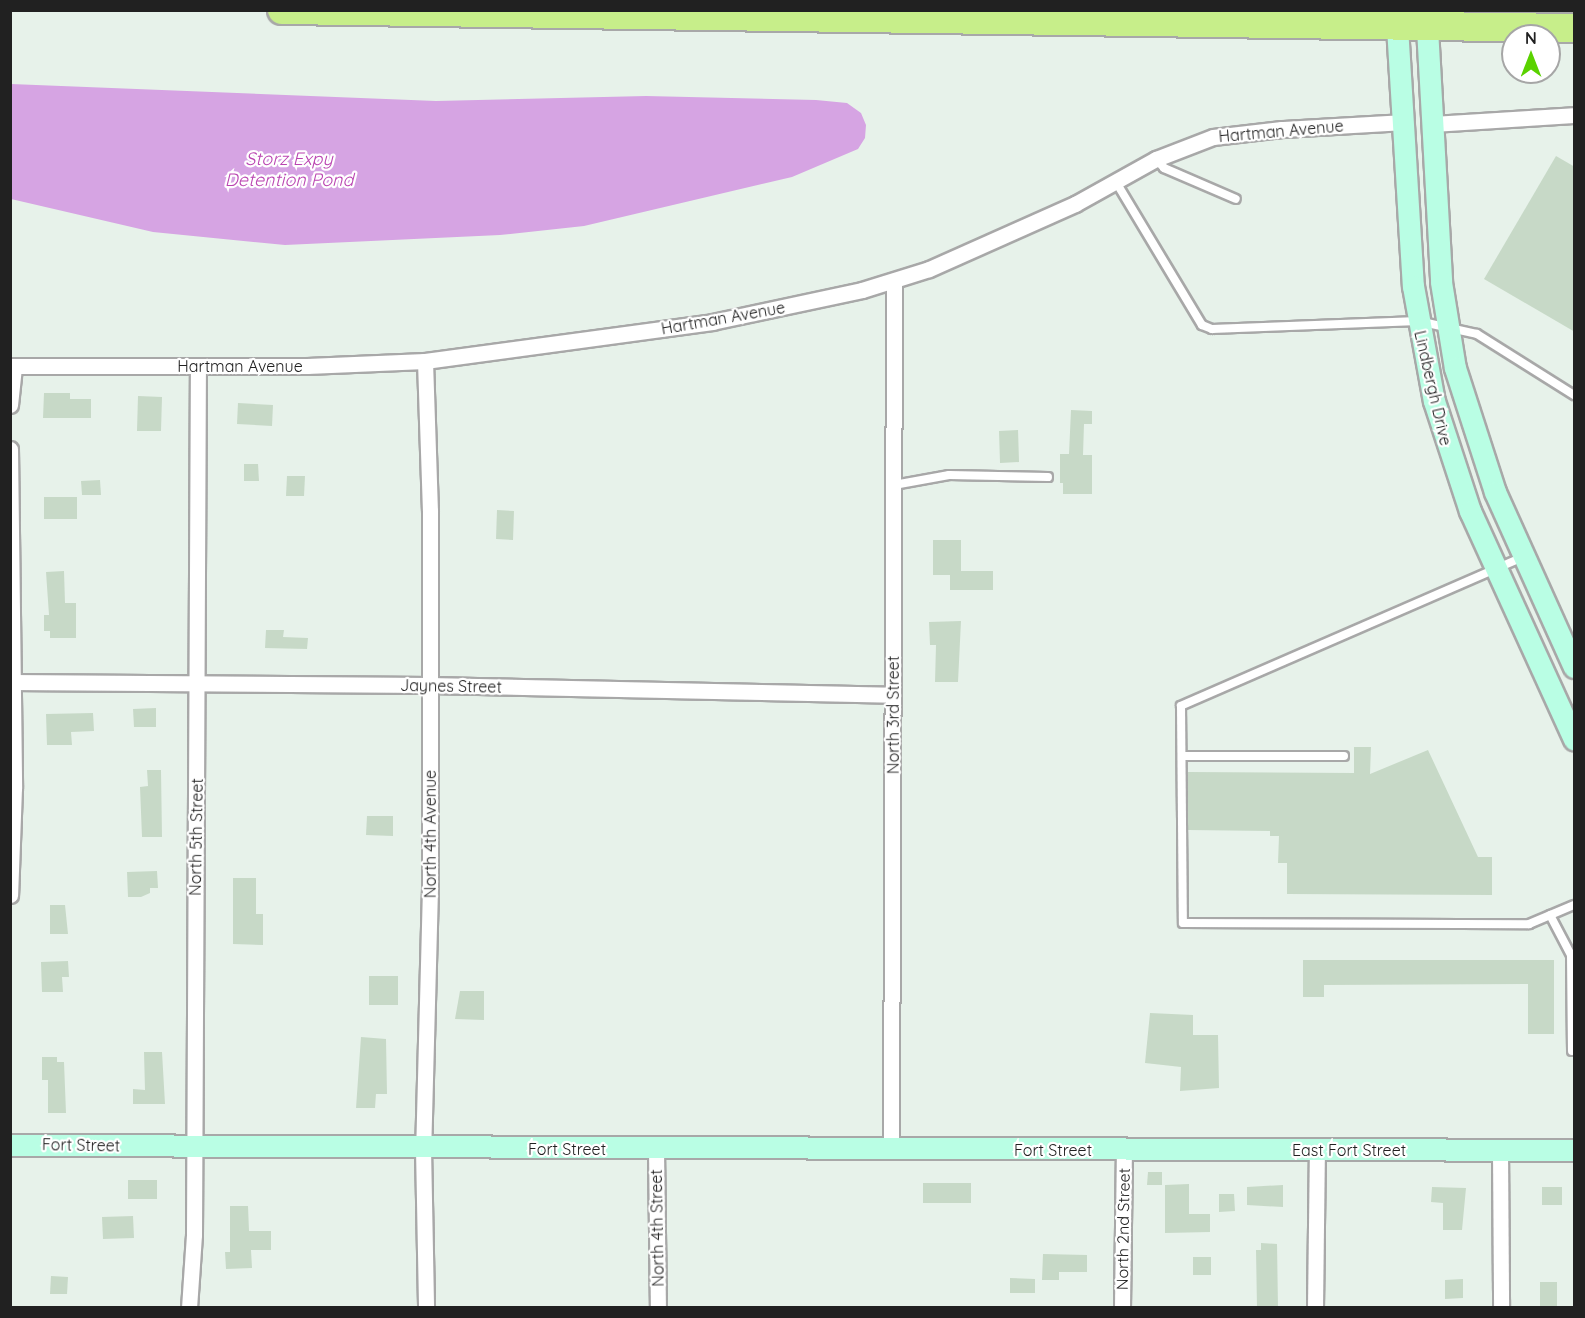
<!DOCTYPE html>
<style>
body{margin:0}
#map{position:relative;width:1585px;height:1318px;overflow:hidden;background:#e7f2ea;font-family:Quicksand,sans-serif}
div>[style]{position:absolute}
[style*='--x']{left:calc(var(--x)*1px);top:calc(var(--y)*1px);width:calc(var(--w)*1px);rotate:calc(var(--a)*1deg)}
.water>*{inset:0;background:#d6a4e3}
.building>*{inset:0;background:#c7d9c7}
.roads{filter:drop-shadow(2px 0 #a8a8a8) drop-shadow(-2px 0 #a8a8a8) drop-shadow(0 2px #a8a8a8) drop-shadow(0 -2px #a8a8a8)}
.lane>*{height:8px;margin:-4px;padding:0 4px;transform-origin:4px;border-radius:4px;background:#fff}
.street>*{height:15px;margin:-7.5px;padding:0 7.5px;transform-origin:7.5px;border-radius:7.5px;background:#fff}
.secondary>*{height:21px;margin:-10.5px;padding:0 10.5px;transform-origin:10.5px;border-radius:10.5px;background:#b9fee4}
.highway>*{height:28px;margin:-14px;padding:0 14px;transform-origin:14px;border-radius:14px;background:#c7ee8a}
span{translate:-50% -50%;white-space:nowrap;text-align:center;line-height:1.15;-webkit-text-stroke:4.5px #fff;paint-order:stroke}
.street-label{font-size:16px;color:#212121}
.water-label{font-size:18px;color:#ba44b1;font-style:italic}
.frame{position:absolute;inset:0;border:12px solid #212121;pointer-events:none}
.north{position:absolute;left:1501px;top:24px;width:60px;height:60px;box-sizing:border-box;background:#fff;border:2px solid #a6a6a6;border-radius:50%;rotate:0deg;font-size:16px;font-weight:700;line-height:24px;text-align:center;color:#212121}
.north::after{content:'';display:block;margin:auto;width:21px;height:27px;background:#5ad200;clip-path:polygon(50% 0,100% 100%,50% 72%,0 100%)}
</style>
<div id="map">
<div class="water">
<i style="clip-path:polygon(11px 84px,436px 101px,646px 96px,816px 100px,847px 103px,861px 113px,866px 125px,865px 138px,858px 149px,792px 177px,584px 226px,500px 235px,285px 245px,153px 232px,11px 199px)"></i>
</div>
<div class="building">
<i style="clip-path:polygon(1556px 156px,1575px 167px,1575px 332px,1484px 279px)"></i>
<i style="clip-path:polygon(44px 393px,70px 393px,70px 399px,91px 399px,91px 418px,43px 418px)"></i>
<i style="clip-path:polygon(138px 396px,162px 397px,161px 431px,137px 431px)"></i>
<i style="clip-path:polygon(238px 403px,273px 405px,272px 426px,237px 424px)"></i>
<i style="clip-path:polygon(1071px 410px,1092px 411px,1092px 424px,1084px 424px,1083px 455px,1092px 455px,1092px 494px,1063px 494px,1063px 483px,1060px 483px,1060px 454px,1069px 454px)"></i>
<i style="clip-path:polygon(1018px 430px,1019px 462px,1000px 463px,999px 431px)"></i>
<i style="clip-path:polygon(244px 464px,258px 464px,259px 481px,244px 481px)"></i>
<i style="clip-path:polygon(287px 476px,305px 476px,304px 496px,286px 496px)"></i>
<i style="clip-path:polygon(100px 480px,101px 495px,82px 495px,81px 481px)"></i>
<i style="clip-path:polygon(44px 497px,77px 497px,77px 519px,44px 519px)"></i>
<i style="clip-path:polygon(497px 510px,514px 511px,513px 540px,496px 539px)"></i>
<i style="clip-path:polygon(933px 540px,961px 540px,961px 571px,993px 571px,993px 590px,950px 590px,950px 575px,933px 575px)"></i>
<i style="clip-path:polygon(64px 571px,65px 603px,76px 603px,76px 638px,50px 638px,50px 631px,44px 631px,44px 615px,49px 615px,46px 572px)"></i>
<i style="clip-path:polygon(961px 621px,958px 682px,935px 682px,936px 645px,930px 645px,929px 622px)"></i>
<i style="clip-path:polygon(266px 630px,284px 630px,283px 637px,308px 638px,307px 649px,265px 648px)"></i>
<i style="clip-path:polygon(156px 708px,156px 727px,134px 727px,133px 709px)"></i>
<i style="clip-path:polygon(93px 713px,94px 731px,71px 732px,72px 745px,47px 745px,46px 714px)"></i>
<i style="clip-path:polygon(1354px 747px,1371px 747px,1370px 774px,1428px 750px,1478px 857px,1492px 857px,1492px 895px,1287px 894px,1287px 863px,1278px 863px,1279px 836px,1270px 836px,1270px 831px,1188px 830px,1188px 772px,1354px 773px)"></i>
<i style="clip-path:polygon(147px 770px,161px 770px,162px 837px,142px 837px,140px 787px,148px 786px)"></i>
<i style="clip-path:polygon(367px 816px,393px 816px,393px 836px,366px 835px)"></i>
<i style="clip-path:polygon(157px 871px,158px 888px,150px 888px,150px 893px,141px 897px,128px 897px,127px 872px)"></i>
<i style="clip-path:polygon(233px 878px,256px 878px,256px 914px,263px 914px,263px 945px,233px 944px)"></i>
<i style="clip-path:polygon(50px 905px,65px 905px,68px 934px,50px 934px)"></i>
<i style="clip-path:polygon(1303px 960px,1554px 960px,1554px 1034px,1528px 1034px,1528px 984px,1324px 985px,1324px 997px,1303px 997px)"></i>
<i style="clip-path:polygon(68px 961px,69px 977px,62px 977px,63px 992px,42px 992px,41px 962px)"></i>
<i style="clip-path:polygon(369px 976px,398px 976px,398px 1005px,369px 1005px)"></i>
<i style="clip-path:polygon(460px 991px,484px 991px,484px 1020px,455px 1019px)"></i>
<i style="clip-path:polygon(1150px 1013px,1193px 1015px,1193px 1035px,1218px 1035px,1219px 1088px,1180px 1091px,1181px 1067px,1145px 1063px)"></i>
<i style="clip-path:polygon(361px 1037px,386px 1039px,387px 1094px,376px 1094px,375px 1108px,356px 1108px)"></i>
<i style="clip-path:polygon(144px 1052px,162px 1052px,165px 1104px,133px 1104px,133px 1089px,145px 1090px)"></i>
<i style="clip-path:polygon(42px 1057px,57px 1057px,57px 1062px,64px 1062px,66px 1113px,48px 1113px,48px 1080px,42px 1080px)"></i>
<i style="clip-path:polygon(1148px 1172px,1162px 1172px,1162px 1185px,1147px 1185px)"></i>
<i style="clip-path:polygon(128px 1180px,157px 1180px,157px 1199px,128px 1199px)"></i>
<i style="clip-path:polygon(923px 1183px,971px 1183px,971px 1203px,923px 1203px)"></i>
<i style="clip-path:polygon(1189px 1184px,1189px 1214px,1210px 1214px,1210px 1232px,1165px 1233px,1165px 1185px)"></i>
<i style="clip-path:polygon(1283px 1185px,1283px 1207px,1247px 1205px,1247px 1187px)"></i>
<i style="clip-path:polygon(1432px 1187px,1466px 1188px,1462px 1230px,1443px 1230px,1443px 1203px,1431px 1202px)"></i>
<i style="clip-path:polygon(1542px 1187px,1562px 1187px,1562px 1205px,1542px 1205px)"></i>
<i style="clip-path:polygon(1219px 1194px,1234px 1194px,1235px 1211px,1219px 1212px)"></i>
<i style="clip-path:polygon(230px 1206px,248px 1206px,249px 1231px,271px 1231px,271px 1250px,251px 1250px,252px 1268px,226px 1269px,225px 1252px,230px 1252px)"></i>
<i style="clip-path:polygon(133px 1216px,134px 1238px,103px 1239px,102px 1217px)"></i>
<i style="clip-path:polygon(1261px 1243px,1277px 1244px,1278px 1308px,1257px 1308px,1256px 1250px,1261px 1250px)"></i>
<i style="clip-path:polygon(1043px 1254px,1087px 1255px,1087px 1272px,1059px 1272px,1059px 1280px,1042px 1280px)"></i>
<i style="clip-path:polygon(1193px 1257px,1211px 1257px,1211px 1275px,1193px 1275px)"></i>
<i style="clip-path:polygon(51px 1276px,68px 1277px,67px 1294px,50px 1294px)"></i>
<i style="clip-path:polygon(1010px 1278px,1035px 1279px,1035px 1293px,1010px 1293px)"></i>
<i style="clip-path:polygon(1463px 1279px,1463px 1298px,1445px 1299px,1445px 1280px)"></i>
<i style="clip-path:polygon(1540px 1282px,1557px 1282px,1557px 1308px,1540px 1308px)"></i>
</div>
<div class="roads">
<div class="lane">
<i style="--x:1156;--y:159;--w:12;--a:48"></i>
<i style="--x:1164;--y:168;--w:78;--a:23.3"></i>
<i style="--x:1116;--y:182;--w:167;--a:59"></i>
<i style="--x:1202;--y:325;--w:11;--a:22"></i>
<i style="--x:1212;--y:329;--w:206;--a:-2.2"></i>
<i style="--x:1418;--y:321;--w:60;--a:12.4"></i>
<i style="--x:1477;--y:334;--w:115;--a:32.2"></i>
<i style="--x:894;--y:485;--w:56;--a:-10.3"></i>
<i style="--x:949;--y:475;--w:99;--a:1.2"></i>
<i style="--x:1523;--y:557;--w:373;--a:156.5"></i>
<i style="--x:1181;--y:706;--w:217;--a:89.5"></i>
<i style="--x:1183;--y:923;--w:346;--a:0.2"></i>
<i style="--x:1529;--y:924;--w:49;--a:-22.9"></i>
<i style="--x:1182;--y:756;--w:162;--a:0"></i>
<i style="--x:1550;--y:915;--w:45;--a:62.3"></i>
<i style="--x:1571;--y:955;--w:96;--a:89.4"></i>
</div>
<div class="street">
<i style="--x:1432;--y:124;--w:142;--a:-3.6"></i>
<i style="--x:425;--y:361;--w:150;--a:88.1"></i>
<i style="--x:430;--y:511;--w:377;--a:90"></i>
<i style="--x:430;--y:888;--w:260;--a:91.5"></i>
<i style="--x:423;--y:1148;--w:160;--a:88.9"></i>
<i style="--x:10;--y:366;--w:297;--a:0"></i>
<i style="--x:307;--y:366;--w:118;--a:-2.4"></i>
<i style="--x:425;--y:361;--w:290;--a:-7.7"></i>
<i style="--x:712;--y:322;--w:153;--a:-12"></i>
<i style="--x:862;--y:290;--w:70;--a:-17.4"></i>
<i style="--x:929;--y:269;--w:160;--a:-24"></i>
<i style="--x:1075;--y:204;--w:93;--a:-29.1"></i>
<i style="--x:1156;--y:159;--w:61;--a:-21.1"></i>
<i style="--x:1213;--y:137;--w:69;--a:-6.6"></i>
<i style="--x:1282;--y:129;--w:120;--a:-3.3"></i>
<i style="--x:10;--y:405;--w:38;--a:-84"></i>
<i style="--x:10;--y:449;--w:339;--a:89.3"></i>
<i style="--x:14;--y:788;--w:107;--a:92.1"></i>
<i style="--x:10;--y:682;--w:419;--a:0.4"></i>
<i style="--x:429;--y:685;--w:463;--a:1.2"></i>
<i style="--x:656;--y:1149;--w:159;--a:89.3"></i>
<i style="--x:891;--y:1150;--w:869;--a:-89.8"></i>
<i style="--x:1500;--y:1150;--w:158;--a:89.6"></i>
<i style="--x:189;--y:1308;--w:73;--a:-86.1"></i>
<i style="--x:194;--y:1235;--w:868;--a:-89.74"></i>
<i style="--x:1122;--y:1308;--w:158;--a:-89.3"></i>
<i style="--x:1315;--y:1308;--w:158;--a:-89.3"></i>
</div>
<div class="secondary">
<i style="--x:1396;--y:10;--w:277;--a:86.5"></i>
<i style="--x:1413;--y:286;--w:117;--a:79.7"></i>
<i style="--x:1434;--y:401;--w:116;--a:71.9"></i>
<i style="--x:1470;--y:511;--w:251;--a:65.5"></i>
<i style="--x:1426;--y:10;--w:272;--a:86.8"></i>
<i style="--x:1441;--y:282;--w:87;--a:80.8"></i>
<i style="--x:1455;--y:368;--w:130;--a:72.1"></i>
<i style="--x:1495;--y:492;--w:192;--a:65.7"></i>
<i style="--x:10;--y:1145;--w:1564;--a:0.18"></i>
</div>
<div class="highway">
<i style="--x:282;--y:10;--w:1292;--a:0.8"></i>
</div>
</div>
<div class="street-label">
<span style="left:1281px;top:131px;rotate:-5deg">Hartman Avenue</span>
<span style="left:723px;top:318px;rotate:-10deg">Hartman Avenue</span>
<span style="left:240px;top:366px">Hartman Avenue</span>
<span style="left:1433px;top:388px;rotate:77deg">Lindbergh Drive</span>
<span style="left:451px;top:686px;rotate:1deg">Jaynes Street</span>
<span style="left:893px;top:715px;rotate:-90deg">North 3rd Street</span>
<span style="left:430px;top:834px;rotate:-90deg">North 4th Avenue</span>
<span style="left:196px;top:837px;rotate:-89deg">North 5th Street</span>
<span style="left:81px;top:1145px;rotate:1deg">Fort Street</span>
<span style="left:567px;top:1149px">Fort Street</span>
<span style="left:1053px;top:1150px">Fort Street</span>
<span style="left:1349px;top:1150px">East Fort Street</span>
<span style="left:657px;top:1228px;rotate:-91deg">North 4th Street</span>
<span style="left:1123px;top:1229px;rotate:-89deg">North 2nd Street</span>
</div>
<div class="water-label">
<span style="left:289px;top:170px">Storz Expy<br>Detention Pond</span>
</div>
<div class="frame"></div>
<div class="north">N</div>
</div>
